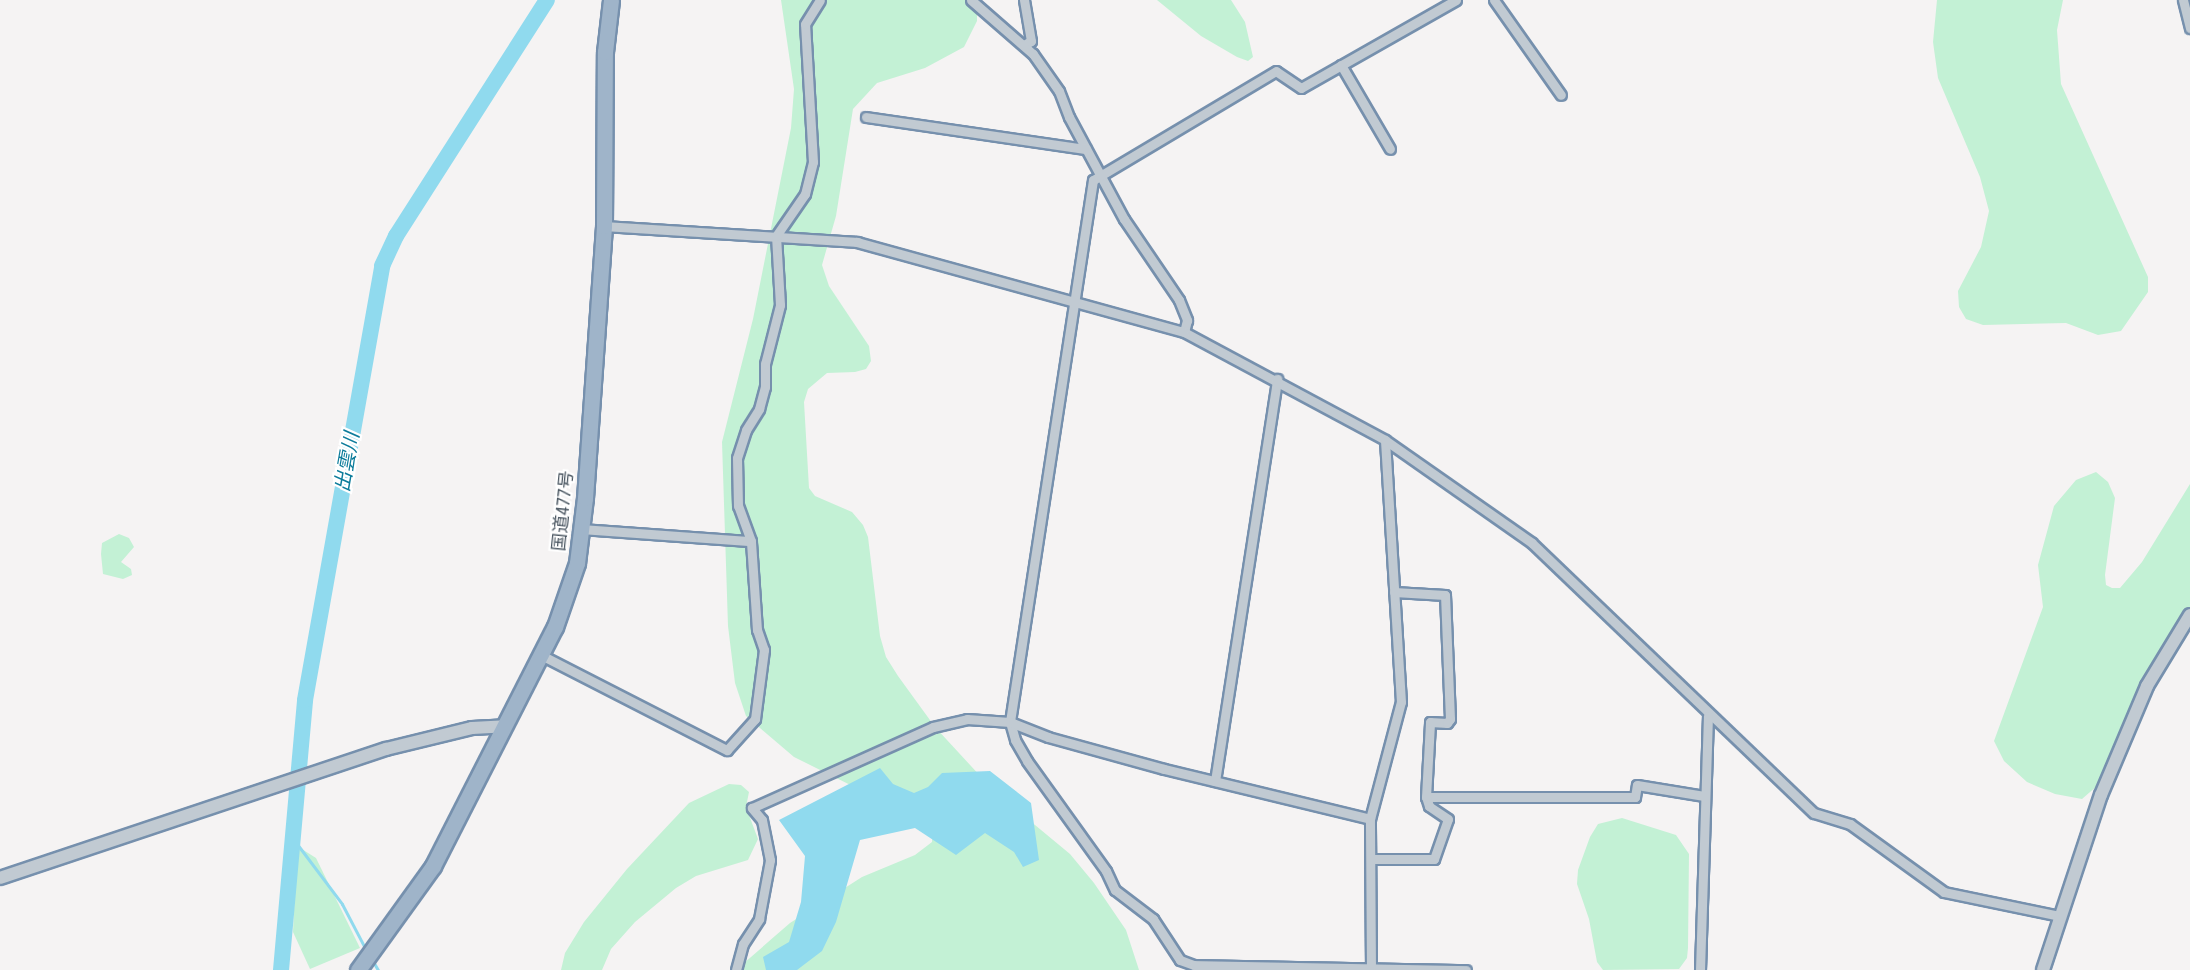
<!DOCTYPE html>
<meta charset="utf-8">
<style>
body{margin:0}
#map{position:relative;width:2190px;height:970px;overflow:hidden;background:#f5f3f3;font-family:"Roboto Condensed","Noto Sans JP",sans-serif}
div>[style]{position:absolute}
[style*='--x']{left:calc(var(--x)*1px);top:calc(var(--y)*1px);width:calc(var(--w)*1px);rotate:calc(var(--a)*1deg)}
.green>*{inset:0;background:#c3f1d5}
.water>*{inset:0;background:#90daee}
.stream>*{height:3px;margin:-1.5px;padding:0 1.5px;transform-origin:1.5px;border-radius:1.5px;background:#90daee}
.river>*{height:16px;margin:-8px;padding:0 8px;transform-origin:8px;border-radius:8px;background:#90daee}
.roads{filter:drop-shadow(2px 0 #7690ad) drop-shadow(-2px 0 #7690ad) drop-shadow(0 2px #7690ad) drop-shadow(0 -2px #7690ad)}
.minor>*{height:9px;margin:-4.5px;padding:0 4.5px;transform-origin:4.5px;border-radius:4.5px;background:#c1cad2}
.tertiary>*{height:12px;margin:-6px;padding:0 6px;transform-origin:6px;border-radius:6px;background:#c1cad2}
.trunk>*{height:15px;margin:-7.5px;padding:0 7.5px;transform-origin:7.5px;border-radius:7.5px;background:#9fb4c9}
span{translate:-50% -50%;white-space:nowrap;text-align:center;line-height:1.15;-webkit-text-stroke:4.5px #fff;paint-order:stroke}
.street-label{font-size:18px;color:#4a5661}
.water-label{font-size:20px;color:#0c7c9b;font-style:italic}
</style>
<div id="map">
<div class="green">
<i style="clip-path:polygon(781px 0,974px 0,977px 4px,977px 21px,964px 47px,925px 68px,877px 83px,853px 109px,836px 216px,822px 265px,829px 286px,869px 346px,871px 361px,866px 369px,855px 372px,827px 373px,808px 389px,804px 402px,809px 488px,815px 496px,852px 512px,863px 525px,868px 537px,880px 636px,886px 657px,898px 676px,935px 727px,995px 792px,1070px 854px,1094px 883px,1126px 930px,1139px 970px,736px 970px,790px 923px,862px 877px,915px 855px,932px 842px,933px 826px,794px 757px,746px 716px,735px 683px,728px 626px,722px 442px,753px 319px,791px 128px,794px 89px)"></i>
<i style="clip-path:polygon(1157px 0,1231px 0,1245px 22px,1253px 57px,1248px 61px,1237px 57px,1201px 36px)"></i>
<i style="clip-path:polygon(1937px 0,2063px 0,2057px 30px,2061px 84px,2148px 277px,2148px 292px,2121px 331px,2098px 335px,2066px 323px,1983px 325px,1966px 319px,1959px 307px,1958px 291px,1981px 247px,1989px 211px,1980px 177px,1938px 78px,1933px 42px)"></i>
<i style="clip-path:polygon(2096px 472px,2108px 482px,2115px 498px,2105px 575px,2106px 585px,2112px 588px,2120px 588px,2142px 562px,2190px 484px,2190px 619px,2105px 779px,2082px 799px,2055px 794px,2027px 782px,2004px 761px,1994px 741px,2043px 607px,2038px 565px,2054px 506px,2076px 480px)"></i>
<i style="clip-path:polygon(119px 534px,129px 538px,134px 547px,121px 562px,131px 569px,132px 575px,123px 579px,103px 574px,101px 554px,102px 543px)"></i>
<i style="clip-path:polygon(729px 784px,741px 785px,749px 792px,746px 807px,758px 839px,748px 860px,696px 876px,676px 888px,635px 922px,611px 949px,602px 970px,561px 970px,565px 953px,584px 922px,627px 869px,689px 803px)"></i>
<i style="clip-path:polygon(1622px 818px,1676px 835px,1689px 854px,1688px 948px,1687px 958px,1679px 969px,1603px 970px,1597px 962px,1589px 919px,1577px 884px,1578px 870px,1590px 837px,1598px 824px)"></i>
<i style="clip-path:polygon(297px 846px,316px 858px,360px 948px,310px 969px,293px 932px)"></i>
</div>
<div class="water">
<i style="clip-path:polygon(880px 768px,893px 784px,914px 793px,928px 787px,942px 773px,990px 771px,1031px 803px,1039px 860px,1023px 867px,1014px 852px,985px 833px,956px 855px,915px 828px,860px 840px,836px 922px,822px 951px,797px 970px,766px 970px,763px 957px,789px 942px,801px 902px,805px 856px,779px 820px)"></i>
</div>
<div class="stream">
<i style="--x:291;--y:836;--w:85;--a:53.1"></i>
<i style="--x:342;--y:904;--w:52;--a:62.4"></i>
<i style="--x:371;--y:958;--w:14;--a:60"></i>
</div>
<div class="river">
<i style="--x:281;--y:970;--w:271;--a:-84.9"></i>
<i style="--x:305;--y:700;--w:441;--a:-79.9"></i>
<i style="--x:382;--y:266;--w:33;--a:-65"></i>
<i style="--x:396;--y:236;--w:280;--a:-57.4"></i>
</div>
<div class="roads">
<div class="minor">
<i style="--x:971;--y:0;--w:82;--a:41.1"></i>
<i style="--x:1033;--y:54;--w:45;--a:54.9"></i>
<i style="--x:1059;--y:91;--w:28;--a:69"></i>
<i style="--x:1069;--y:117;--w:116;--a:61.7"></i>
<i style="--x:1124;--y:219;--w:98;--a:55.8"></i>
<i style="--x:1179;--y:300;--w:22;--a:68"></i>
<i style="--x:1187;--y:320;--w:12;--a:104"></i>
<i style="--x:1184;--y:332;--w:228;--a:28.2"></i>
<i style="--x:1385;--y:440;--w:179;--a:35"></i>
<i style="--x:1532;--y:543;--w:390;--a:43.8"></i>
<i style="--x:1814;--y:813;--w:38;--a:17"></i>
<i style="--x:1850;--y:824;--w:116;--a:35.9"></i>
<i style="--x:1944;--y:892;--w:118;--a:11.7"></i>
<i style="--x:1456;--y:0;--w:178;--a:150.4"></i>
<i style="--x:1301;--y:88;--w:30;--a:-146"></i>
<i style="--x:1276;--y:71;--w:213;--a:149.2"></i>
<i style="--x:1093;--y:180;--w:548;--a:98.71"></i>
<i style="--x:1010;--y:722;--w:19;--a:74"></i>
<i style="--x:1015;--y:740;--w:24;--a:60"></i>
<i style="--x:1027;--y:761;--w:135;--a:54.3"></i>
<i style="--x:1106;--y:871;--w:21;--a:65"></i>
<i style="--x:1115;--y:890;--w:48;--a:37.3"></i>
<i style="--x:1153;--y:919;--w:49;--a:56.6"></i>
<i style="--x:1180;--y:960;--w:15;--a:20"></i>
<i style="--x:1194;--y:965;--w:272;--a:1.1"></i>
<i style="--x:1494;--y:0;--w:116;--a:54.8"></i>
<i style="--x:2183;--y:0;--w:29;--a:76"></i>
<i style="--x:1024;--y:45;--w:8;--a:-30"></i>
<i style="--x:1031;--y:41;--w:42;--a:-99.7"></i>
<i style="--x:1341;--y:65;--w:97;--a:59.7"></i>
<i style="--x:866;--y:117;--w:222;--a:8.3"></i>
<i style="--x:604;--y:226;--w:254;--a:3.6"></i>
<i style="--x:857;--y:242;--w:339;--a:15.4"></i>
<i style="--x:582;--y:529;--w:169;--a:4.1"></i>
<i style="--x:541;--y:655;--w:209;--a:27.1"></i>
<i style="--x:727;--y:750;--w:42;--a:-47.9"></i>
<i style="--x:755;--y:719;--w:70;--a:-82.6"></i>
<i style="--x:764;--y:650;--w:21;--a:-109"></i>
<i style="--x:757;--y:630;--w:89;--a:-93.9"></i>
<i style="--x:751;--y:541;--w:37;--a:-110"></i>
<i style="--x:738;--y:506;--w:48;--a:-91.2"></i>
<i style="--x:737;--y:458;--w:29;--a:-72"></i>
<i style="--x:746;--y:430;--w:25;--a:-58"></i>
<i style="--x:759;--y:409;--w:23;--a:-75"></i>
<i style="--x:765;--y:387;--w:23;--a:-90"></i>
<i style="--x:765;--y:364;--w:61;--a:-75.7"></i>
<i style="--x:780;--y:305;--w:69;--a:-93.3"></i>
<i style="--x:776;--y:236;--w:51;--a:-55.4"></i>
<i style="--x:805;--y:194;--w:33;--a:-76"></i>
<i style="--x:813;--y:162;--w:138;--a:-93.3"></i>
<i style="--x:805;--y:24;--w:28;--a:-58"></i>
<i style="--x:1215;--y:781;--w:407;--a:-81.2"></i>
<i style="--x:1426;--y:797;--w:209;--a:0"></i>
<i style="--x:1635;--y:797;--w:12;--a:-81"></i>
<i style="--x:1637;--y:785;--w:68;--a:9.3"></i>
<i style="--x:1373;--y:859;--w:61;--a:0"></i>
<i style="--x:1434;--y:859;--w:42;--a:-70.7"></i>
<i style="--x:1448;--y:819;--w:23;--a:-146"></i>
<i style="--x:1429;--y:806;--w:9;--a:-108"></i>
<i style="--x:1426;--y:797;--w:75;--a:-86.9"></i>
<i style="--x:1430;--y:722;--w:17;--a:3"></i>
<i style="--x:1447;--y:723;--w:5;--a:-53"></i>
<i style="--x:1450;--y:719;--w:124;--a:-92.3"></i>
<i style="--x:1445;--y:595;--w:51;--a:-176.6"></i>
<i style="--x:736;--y:970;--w:27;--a:-75"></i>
<i style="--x:743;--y:944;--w:30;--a:-57"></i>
<i style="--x:759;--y:919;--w:60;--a:-79.4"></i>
<i style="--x:770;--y:860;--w:41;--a:-101.3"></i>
<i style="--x:762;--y:820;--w:16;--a:-130"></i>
<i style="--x:752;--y:808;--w:198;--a:-24.1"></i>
<i style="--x:933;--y:727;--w:35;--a:-13"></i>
<i style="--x:967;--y:719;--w:43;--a:4"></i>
<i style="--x:1010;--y:722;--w:41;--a:21.5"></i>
<i style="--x:1048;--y:737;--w:120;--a:15.4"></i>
<i style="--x:1164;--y:769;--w:212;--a:13.6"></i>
<i style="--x:1371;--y:970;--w:151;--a:-90.4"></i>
<i style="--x:1370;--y:819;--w:121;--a:-75.2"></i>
<i style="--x:1401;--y:702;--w:262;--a:-93.5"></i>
<i style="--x:1700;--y:970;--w:254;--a:-88.2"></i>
</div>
<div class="tertiary">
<i style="--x:0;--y:878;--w:407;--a:-18.5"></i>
<i style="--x:386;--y:749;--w:89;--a:-13.7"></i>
<i style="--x:472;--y:728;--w:33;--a:-3"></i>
<i style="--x:2043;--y:970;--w:184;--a:-71.7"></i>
<i style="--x:2101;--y:795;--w:118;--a:-67.1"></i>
<i style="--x:2147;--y:686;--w:83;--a:-58.8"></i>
</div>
<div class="trunk">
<i style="--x:358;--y:970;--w:128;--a:-54.2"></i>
<i style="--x:433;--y:866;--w:268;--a:-63"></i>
<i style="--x:555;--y:627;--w:68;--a:-71"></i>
<i style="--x:577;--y:563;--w:65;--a:-83"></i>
<i style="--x:585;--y:498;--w:273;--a:-86"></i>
<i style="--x:604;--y:226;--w:174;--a:-89.7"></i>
<i style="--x:605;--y:52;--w:52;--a:-83.4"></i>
</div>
</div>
<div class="street-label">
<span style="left:563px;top:511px;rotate:-84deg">国道477号</span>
</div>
<div class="water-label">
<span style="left:347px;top:462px;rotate:-80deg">出雲川</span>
</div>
</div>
